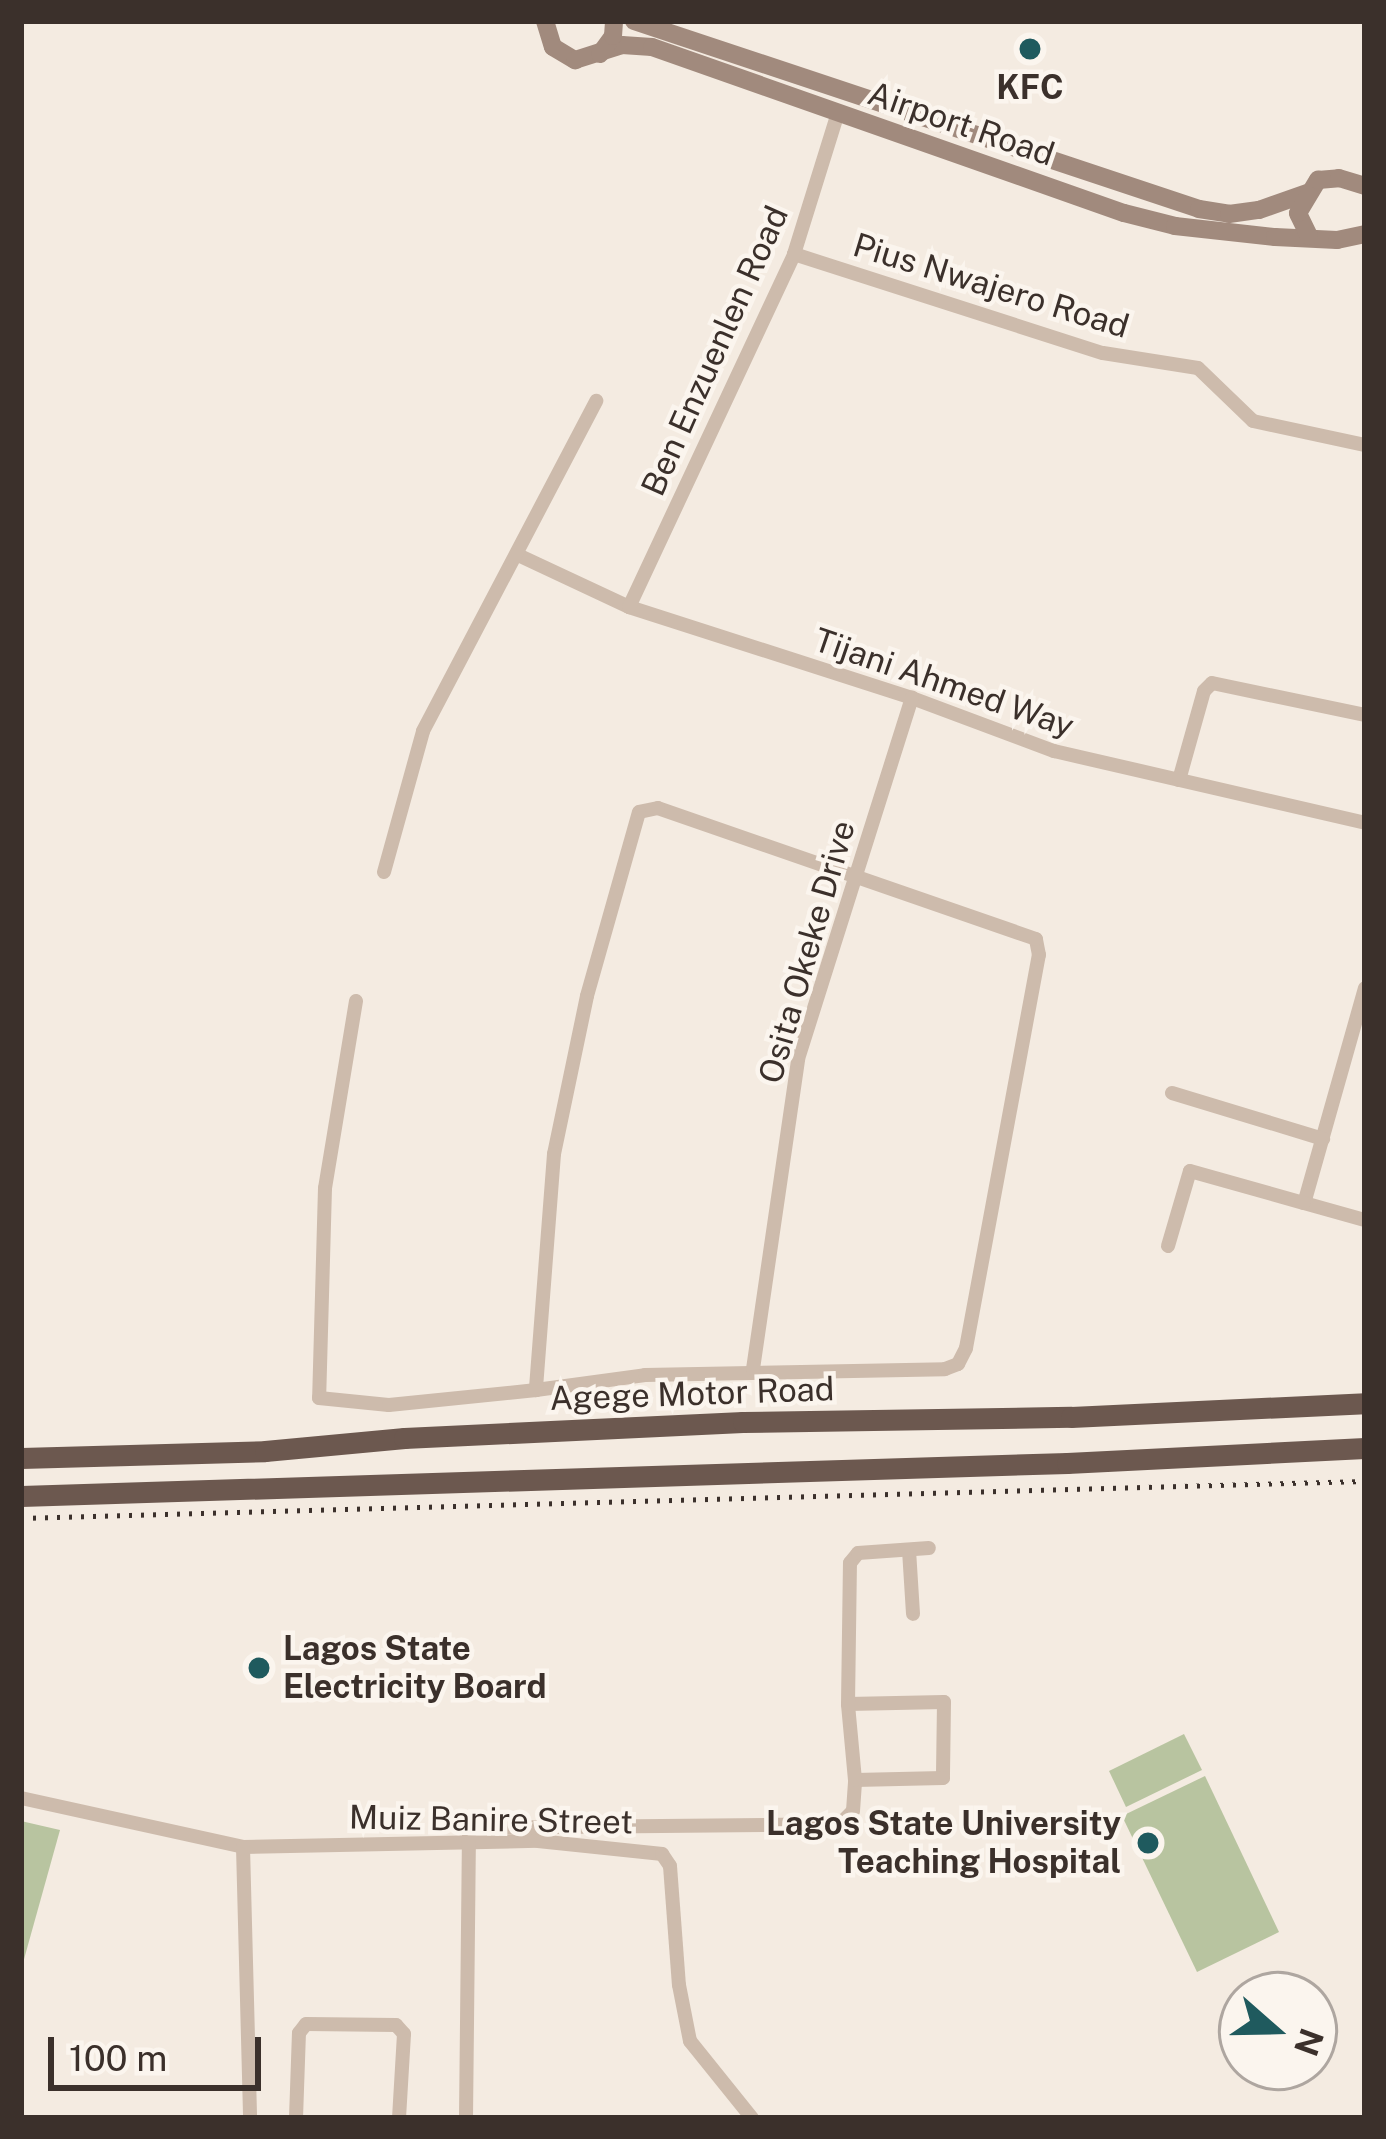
<!DOCTYPE html>
<style>
body{margin:0}
#map{position:relative;width:1386px;height:2139px;overflow:hidden;background:#f4ebe1;font-family:"Public Sans",sans-serif}
div>[style]{position:absolute}
[style*='--x']{left:calc(var(--x)*1px);top:calc(var(--y)*1px);width:calc(var(--w)*1px);rotate:calc(var(--a)*1deg)}
.green>*{inset:0;background:#b8c4a0}
.minor>*{height:14px;margin:-7px;padding:0 7px;transform-origin:7px;border-radius:7px;background:#cdbbac}
.secondary>*{height:18px;margin:-9px;padding:0 9px;transform-origin:9px;border-radius:9px;background:#a18a7d}
.trunk>*{height:21px;margin:-10.5px;padding:0 10.5px;transform-origin:10.5px;border-radius:10.5px;background:#6c584f}
.rail>*{height:4.5px;margin-top:-2.25px;transform-origin:0;background:repeating-linear-gradient(90deg,#3b302b 0 3px,transparent 0 12px)}
.dots>*{width:33px;height:33px;translate:-50% -50%;box-sizing:border-box;border:6px solid #fbf5ee;border-radius:50%}
span{translate:-50% -50%;white-space:nowrap;text-align:center;line-height:1.15;-webkit-text-stroke:9px #fbf5ee;paint-order:stroke}
.poi-label{font-size:33px;color:#3b302b;font-weight:700}
.left{translate:0 -50%;text-align:left}
.right{translate:-100% -50%;text-align:right}
.street-label{font-size:33px;color:#3b302b}
.frame{position:absolute;inset:0;border:24px solid #3b302b;pointer-events:none}
.north{position:absolute;left:1218px;top:1971px;width:120px;height:120px;box-sizing:border-box;background:#fbf5ee;border:3px solid #aea6a0;border-radius:50%;rotate:110deg;font-size:33px;font-weight:700;line-height:48px;text-align:center;color:#3b302b}
.north::after{content:'';display:block;margin:auto;width:42px;height:54px;background:#1f5a5e;clip-path:polygon(50% 0,100% 100%,50% 72%,0 100%)}
.scale{position:absolute;left:48px;top:2037px;width:213px;height:54px;box-sizing:border-box;border:6px solid #3b302b;border-top:0;padding-left:15px;font-size:36px;line-height:42px;white-space:nowrap;color:#3b302b;-webkit-text-stroke:9px #fbf5ee;paint-order:stroke}
</style>
<div id="map">
<div class="green">
<i style="clip-path:polygon(1184px 1734px,1202px 1770px,1126px 1807px,1109px 1771px)"></i>
<i style="clip-path:polygon(1205px 1776px,1279px 1932px,1197px 1972px,1122px 1816px)"></i>
<i style="clip-path:polygon(21px 1821px,60px 1830px,21px 1970px)"></i>
</div>
<div class="minor">
<i style="--x:794;--y:254;--w:324;--a:17.8"></i>
<i style="--x:1103;--y:353;--w:96;--a:9"></i>
<i style="--x:1198;--y:368;--w:76;--a:43.9"></i>
<i style="--x:1253;--y:421;--w:115;--a:12.1"></i>
<i style="--x:518;--y:555;--w:123;--a:25.1"></i>
<i style="--x:629;--y:607;--w:297;--a:17.8"></i>
<i style="--x:912;--y:698;--w:152;--a:20.5"></i>
<i style="--x:1054;--y:751;--w:319;--a:13"></i>
<i style="--x:629;--y:607;--w:390;--a:-64.9"></i>
<i style="--x:794;--y:254;--w:148;--a:-72.7"></i>
<i style="--x:1179;--y:780;--w:92;--a:-74.3"></i>
<i style="--x:1204;--y:691;--w:11;--a:-45"></i>
<i style="--x:1212;--y:683;--w:156;--a:11.8"></i>
<i style="--x:384;--y:872;--w:146;--a:-74.5"></i>
<i style="--x:423;--y:731;--w:373;--a:-62.3"></i>
<i style="--x:1365;--y:988;--w:223;--a:105.8"></i>
<i style="--x:1304;--y:1203;--w:63;--a:15.6"></i>
<i style="--x:356;--y:1001;--w:190;--a:99.4"></i>
<i style="--x:325;--y:1188;--w:210;--a:91.6"></i>
<i style="--x:319;--y:1398;--w:70;--a:5.7"></i>
<i style="--x:389;--y:1405;--w:148;--a:-5.8"></i>
<i style="--x:536;--y:1390;--w:110;--a:-7.8"></i>
<i style="--x:645;--y:1375;--w:300;--a:-1.1"></i>
<i style="--x:945;--y:1369;--w:14;--a:-21"></i>
<i style="--x:958;--y:1364;--w:18;--a:-63"></i>
<i style="--x:966;--y:1348;--w:400;--a:-79.5"></i>
<i style="--x:1039;--y:955;--w:16;--a:-101"></i>
<i style="--x:1036;--y:939;--w:400;--a:-160.9"></i>
<i style="--x:658;--y:808;--w:19;--a:168"></i>
<i style="--x:639;--y:812;--w:191;--a:105.8"></i>
<i style="--x:587;--y:996;--w:161;--a:101.8"></i>
<i style="--x:554;--y:1154;--w:237;--a:94.4"></i>
<i style="--x:1172;--y:1093;--w:158;--a:16.9"></i>
<i style="--x:1168;--y:1246;--w:78;--a:-73.7"></i>
<i style="--x:1190;--y:1171;--w:118;--a:15.7"></i>
<i style="--x:753;--y:1369;--w:313;--a:-81.7"></i>
<i style="--x:798;--y:1059;--w:379;--a:-72.5"></i>
<i style="--x:909;--y:1550;--w:64;--a:86.4"></i>
<i style="--x:848;--y:1704;--w:96;--a:-1.2"></i>
<i style="--x:944;--y:1702;--w:76;--a:90.8"></i>
<i style="--x:943;--y:1778;--w:88;--a:178.7"></i>
<i style="--x:21;--y:1798;--w:227;--a:12.4"></i>
<i style="--x:243;--y:1847;--w:295;--a:-1.2"></i>
<i style="--x:538;--y:1841;--w:125;--a:6"></i>
<i style="--x:662;--y:1854;--w:14;--a:56"></i>
<i style="--x:670;--y:1866;--w:119;--a:85.7"></i>
<i style="--x:679;--y:1985;--w:57;--a:78.9"></i>
<i style="--x:690;--y:2041;--w:99;--a:51.2"></i>
<i style="--x:243;--y:1847;--w:271;--a:88.5"></i>
<i style="--x:296;--y:2118;--w:85;--a:-88"></i>
<i style="--x:299;--y:2033;--w:11;--a:-52"></i>
<i style="--x:306;--y:2024;--w:90;--a:0.6"></i>
<i style="--x:396;--y:2025;--w:12;--a:48"></i>
<i style="--x:404;--y:2034;--w:84;--a:93.4"></i>
<i style="--x:466;--y:2118;--w:290;--a:-89.4"></i>
<i style="--x:469;--y:1828;--w:371;--a:-0.6"></i>
<i style="--x:840;--y:1824;--w:18;--a:-45"></i>
<i style="--x:853;--y:1811;--w:31;--a:-86"></i>
<i style="--x:855;--y:1780;--w:76;--a:-95.3"></i>
<i style="--x:848;--y:1704;--w:141;--a:-89.2"></i>
<i style="--x:850;--y:1563;--w:13;--a:-51"></i>
<i style="--x:858;--y:1553;--w:71;--a:-4"></i>
</div>
<div class="secondary">
<i style="--x:545;--y:21;--w:27;--a:73"></i>
<i style="--x:553;--y:47;--w:26;--a:31"></i>
<i style="--x:575;--y:60;--w:49;--a:-17.7"></i>
<i style="--x:622;--y:45;--w:30;--a:4"></i>
<i style="--x:652;--y:47;--w:500;--a:19.38"></i>
<i style="--x:1124;--y:213;--w:53;--a:14.3"></i>
<i style="--x:1175;--y:226;--w:101;--a:6.3"></i>
<i style="--x:1275;--y:237;--w:62;--a:2.8"></i>
<i style="--x:1337;--y:240;--w:29;--a:-12"></i>
<i style="--x:634;--y:21;--w:595;--a:18.4"></i>
<i style="--x:1199;--y:209;--w:30;--a:9"></i>
<i style="--x:1229;--y:214;--w:30;--a:-8"></i>
<i style="--x:1259;--y:210;--w:51;--a:-19.5"></i>
<i style="--x:600;--y:54;--w:22;--a:-54"></i>
<i style="--x:613;--y:36;--w:15;--a:-86"></i>
<i style="--x:1309;--y:236;--w:25;--a:-116"></i>
<i style="--x:1298;--y:213;--w:39;--a:-59"></i>
<i style="--x:1318;--y:180;--w:21;--a:-5"></i>
<i style="--x:1339;--y:178;--w:27;--a:17"></i>
</div>
<div class="trunk">
<i style="--x:21;--y:1458;--w:244;--a:-1.6"></i>
<i style="--x:265;--y:1451;--w:140;--a:-5.3"></i>
<i style="--x:404;--y:1438;--w:339;--a:-2.7"></i>
<i style="--x:743;--y:1422;--w:328;--a:-0.9"></i>
<i style="--x:1071;--y:1417;--w:294;--a:-2.7"></i>
<i style="--x:21;--y:1496;--w:1047;--a:-1.81"></i>
<i style="--x:1067;--y:1463;--w:298;--a:-2.9"></i>
</div>
<div class="rail">
<i style="--x:21;--y:1518;--w:1345;--a:-1.58"></i>
</div>
<div class="dots">
<i style="left:1030px;top:49px;background:#1f5a5e"></i>
<i style="left:259px;top:1668px;background:#1f5a5e"></i>
<i style="left:1148px;top:1843px;background:#1f5a5e"></i>
</div>
<div class="poi-label">
<span style="left:1030px;top:88px">KFC</span>
<span class="left" style="left:283px;top:1668px">Lagos State<br>Electricity Board</span>
<span class="right" style="left:1121px;top:1843px">Lagos State University<br>Teaching Hospital</span>
</div>
<div class="street-label">
<span style="left:961px;top:124px;rotate:19deg">Airport Road</span>
<span style="left:991px;top:286px;rotate:17deg">Pius Nwajero Road</span>
<span style="left:715px;top:351px;rotate:-66deg">Ben Enzuenlen Road</span>
<span style="left:944px;top:683px;rotate:19deg">Tijani Ahmed Way</span>
<span style="left:807px;top:952px;rotate:-74deg">Osita Okeke Drive</span>
<span style="left:692px;top:1394px;rotate:-2deg">Agege Motor Road</span>
<span style="left:491px;top:1820px;rotate:1deg">Muiz Banire Street</span>
</div>
<div class="frame"></div>
<div class="north">N</div>
<div class="scale">100 m</div>
</div>
